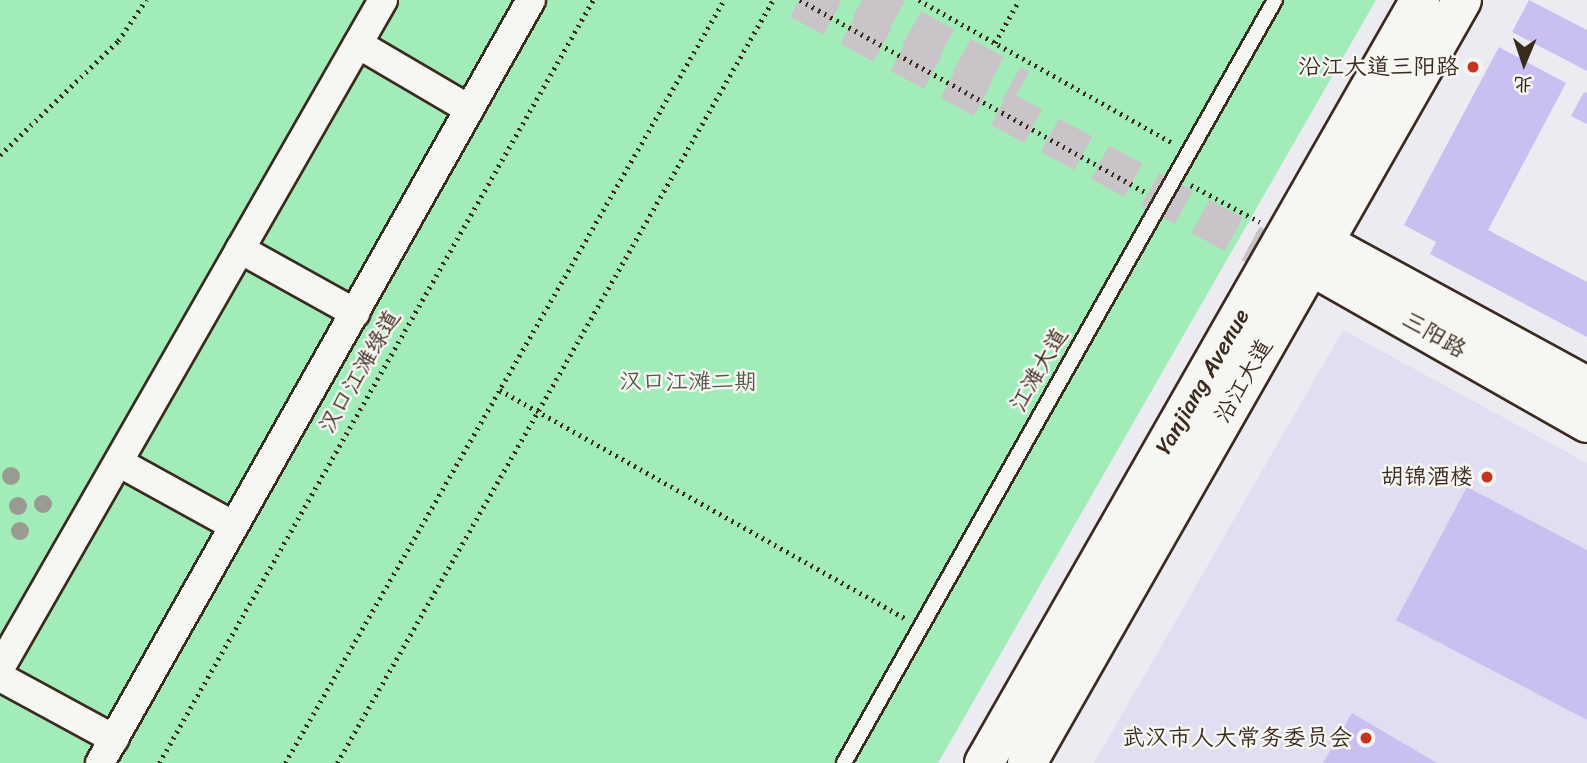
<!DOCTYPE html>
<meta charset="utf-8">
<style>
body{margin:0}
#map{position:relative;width:1587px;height:763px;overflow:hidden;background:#edebf2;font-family:Sriracha,"LXGW WenKai TC",sans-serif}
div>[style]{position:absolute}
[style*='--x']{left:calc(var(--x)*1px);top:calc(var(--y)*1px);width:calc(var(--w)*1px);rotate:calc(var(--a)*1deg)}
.built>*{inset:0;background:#e2def2}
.green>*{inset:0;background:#a2ecba}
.building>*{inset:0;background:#cabff1}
.primary-tunnel>*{height:38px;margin-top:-19px;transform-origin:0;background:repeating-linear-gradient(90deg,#c9c4c8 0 38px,transparent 0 57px)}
.path>*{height:4.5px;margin-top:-2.25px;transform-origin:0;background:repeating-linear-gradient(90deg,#3b2a1e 0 2px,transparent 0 7px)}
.roads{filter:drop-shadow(2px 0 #3b2a1e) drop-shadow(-2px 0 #3b2a1e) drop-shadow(0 2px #3b2a1e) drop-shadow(0 -2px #3b2a1e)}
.lane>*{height:14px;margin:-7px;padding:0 7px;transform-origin:7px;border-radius:7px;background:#f6f6f2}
.street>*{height:28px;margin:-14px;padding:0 14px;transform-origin:14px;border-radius:14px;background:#f6f6f2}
.primary>*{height:38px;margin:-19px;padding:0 19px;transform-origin:19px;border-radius:19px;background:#f6f6f2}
.trees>*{width:18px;height:18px;margin:-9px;border-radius:50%;background:#999b93}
.dots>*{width:19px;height:19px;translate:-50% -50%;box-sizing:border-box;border:4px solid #f6f6f2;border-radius:50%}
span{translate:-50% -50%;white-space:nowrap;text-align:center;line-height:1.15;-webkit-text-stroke:5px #f6f6f2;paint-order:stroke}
.poi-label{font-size:23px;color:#3b2a1e}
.right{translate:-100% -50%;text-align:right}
.street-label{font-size:23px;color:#3b2a1e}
.park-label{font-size:23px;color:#555a45}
.north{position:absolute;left:1489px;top:28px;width:70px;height:70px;-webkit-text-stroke:5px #f6f6f2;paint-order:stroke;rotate:182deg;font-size:19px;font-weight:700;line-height:28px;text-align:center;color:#3b2a1e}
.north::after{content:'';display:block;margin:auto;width:24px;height:32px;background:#3b2a1e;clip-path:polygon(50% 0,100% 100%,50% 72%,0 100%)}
</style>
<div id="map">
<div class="built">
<i style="clip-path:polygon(1343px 330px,1587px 463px,1587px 763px,1094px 763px)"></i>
</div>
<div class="green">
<i style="clip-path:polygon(0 0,1376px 0,938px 763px,0 763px)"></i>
</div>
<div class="building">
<i style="clip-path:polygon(1529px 0,1587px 30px,1587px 71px,1512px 32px)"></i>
<i style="clip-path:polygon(1499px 47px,1566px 83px,1488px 230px,1587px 282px,1587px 337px,1430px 254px,1436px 242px,1404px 225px)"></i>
<i style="clip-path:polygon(1584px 92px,1587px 93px,1587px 124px,1571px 116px)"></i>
<i style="clip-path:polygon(1467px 487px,1587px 550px,1587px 720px,1396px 620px)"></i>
<i style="clip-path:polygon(1352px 713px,1437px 763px,1323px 763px)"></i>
</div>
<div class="primary-tunnel">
<i style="--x:799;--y:0;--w:571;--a:28.31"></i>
<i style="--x:862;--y:0;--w:181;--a:29.1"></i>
</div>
<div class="path">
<i style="--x:800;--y:0;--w:398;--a:29.1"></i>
<i style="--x:919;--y:0;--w:291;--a:29.4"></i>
<i style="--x:995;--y:43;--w:49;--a:-60.8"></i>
<i style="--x:0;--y:155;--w:164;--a:-44"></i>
<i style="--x:118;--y:41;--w:50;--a:-55.7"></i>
<i style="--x:1191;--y:185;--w:78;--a:28.2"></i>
<i style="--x:500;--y:390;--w:466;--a:29.4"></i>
<i style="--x:159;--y:763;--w:878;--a:-60.37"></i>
<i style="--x:285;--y:763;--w:880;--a:-60.09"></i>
<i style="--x:337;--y:763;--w:879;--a:-60.26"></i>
</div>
<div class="roads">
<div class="lane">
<i style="--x:844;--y:763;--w:876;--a:-60.54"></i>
</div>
<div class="street">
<i style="--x:358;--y:44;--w:129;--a:30.4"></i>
<i style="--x:240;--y:249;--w:132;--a:29.1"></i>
<i style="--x:120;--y:463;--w:130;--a:28.9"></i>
<i style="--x:0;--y:668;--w:770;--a:-60.17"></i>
<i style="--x:0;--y:677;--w:130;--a:28.5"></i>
<i style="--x:100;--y:763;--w:876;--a:-60.54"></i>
</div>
<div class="primary">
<i style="--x:1328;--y:245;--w:295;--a:28.6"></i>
<i style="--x:1288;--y:253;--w:344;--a:29.6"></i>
<i style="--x:984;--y:763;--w:879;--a:-60.26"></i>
<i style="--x:1027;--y:763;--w:878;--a:-60.31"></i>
</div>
</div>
<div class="trees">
<i style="left:11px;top:476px"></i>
<i style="left:43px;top:504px"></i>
<i style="left:18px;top:506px"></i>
<i style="left:20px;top:531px"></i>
</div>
<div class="dots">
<i style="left:1473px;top:67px;background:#c8321e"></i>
<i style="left:1487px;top:477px;background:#c8321e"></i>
<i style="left:1366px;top:738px;background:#c8321e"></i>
</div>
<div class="poi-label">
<span class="right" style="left:1459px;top:67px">沿江大道三阳路</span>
<span class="right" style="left:1473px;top:477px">胡锦酒楼</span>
<span class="right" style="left:1352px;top:738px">武汉市人大常务委员会</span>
</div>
<div class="street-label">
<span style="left:1434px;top:335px;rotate:30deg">三阳路</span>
<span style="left:1039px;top:370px;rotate:-60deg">江滩大道</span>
<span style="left:360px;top:372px;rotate:-60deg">汉口江滩绿道</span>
<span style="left:1244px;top:381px;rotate:-60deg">沿江大道</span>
<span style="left:1203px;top:382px;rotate:-60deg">Yanjiang Avenue</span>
</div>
<div class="park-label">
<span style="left:688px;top:382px">汉口江滩二期</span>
</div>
<div class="north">北</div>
</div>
